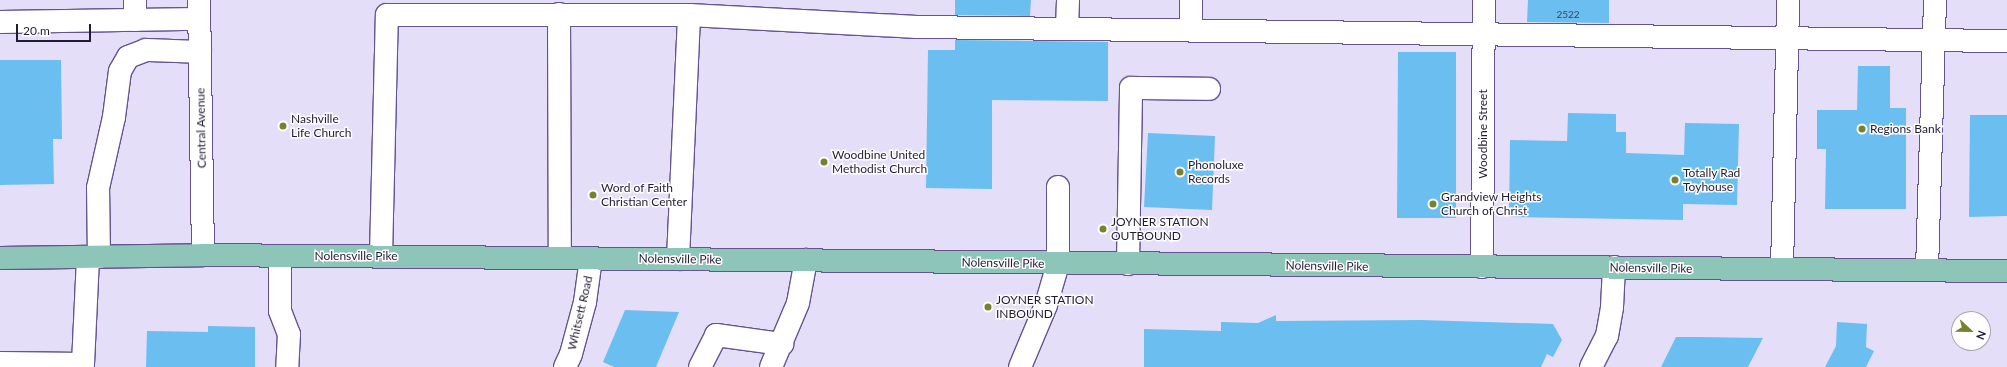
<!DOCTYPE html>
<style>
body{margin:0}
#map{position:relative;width:2007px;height:367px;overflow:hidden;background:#e4def9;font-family:Lato,sans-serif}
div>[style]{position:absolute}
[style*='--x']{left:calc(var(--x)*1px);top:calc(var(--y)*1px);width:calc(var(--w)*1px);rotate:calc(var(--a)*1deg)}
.building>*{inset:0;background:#6bbff0}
.roads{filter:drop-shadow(1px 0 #65548f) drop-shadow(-1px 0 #65548f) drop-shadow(0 1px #65548f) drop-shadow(0 -1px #65548f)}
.minor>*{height:22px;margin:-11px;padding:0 11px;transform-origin:11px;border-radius:11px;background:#fff}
.major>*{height:22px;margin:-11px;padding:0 11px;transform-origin:11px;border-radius:11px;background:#8ec5b9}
.dots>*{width:11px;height:11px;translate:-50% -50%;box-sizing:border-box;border:2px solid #fff;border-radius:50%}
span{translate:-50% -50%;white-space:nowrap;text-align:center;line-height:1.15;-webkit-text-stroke:3px #fff;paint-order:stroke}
.number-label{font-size:10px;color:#344463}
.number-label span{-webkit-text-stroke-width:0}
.poi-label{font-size:12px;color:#221b34}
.left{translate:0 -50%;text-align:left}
.street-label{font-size:12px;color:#221b34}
.north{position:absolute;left:1951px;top:311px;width:40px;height:40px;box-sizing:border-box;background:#fff;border:1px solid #a7a4ae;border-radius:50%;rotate:112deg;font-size:11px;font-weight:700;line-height:16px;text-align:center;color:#221b34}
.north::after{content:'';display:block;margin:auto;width:14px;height:18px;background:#77822e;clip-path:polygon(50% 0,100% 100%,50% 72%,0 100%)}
.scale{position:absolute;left:16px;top:24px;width:75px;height:18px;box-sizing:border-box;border:2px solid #221b34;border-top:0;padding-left:5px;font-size:12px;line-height:14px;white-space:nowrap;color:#221b34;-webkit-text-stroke:3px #fff;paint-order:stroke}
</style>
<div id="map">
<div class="building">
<i style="clip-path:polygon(955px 0,1031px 0,1030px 16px,955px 15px)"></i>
<i style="clip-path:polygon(1528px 0,1609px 0,1609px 23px,1527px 22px)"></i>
<i style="clip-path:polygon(955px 40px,1108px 42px,1108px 101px,992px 100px,992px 189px,926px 188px,928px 50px,955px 50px)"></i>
<i style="clip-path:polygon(1398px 52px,1456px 52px,1456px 218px,1397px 218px)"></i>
<i style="clip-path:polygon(0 60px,61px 60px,62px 139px,53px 139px,54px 184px,0 185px)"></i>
<i style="clip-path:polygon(1858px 66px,1890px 66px,1890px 108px,1906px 108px,1906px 209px,1825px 209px,1826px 149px,1817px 149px,1817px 110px,1857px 110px)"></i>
<i style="clip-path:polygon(1568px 113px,1616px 114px,1616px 132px,1626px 132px,1626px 153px,1684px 155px,1685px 123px,1739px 124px,1737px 205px,1683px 204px,1683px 220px,1509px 217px,1510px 140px,1567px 141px)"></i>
<i style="clip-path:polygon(1970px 115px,2007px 115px,2007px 216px,1969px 217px)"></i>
<i style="clip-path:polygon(1148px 133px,1215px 136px,1212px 210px,1144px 207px)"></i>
<i style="clip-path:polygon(625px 310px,679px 312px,656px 367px,614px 367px,603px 362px)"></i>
<i style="clip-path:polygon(1276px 315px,1276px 321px,1421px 320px,1553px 324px,1562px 340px,1553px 357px,1547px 354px,1541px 367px,1144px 367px,1144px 329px,1221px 331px,1221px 322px,1258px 323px)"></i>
<i style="clip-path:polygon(1837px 322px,1867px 324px,1866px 347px,1874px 351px,1866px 367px,1825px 367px,1836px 346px)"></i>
<i style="clip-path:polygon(208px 326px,255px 327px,255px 367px,146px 367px,147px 331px,208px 332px)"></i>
<i style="clip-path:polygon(1676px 337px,1698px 337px,1763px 338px,1748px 367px,1661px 367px)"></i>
</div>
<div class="roads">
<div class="minor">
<i style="--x:199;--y:0;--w:255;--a:89.1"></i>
<i style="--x:559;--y:14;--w:244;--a:89.8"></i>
<i style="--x:135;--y:20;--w:20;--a:-90"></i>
<i style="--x:0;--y:22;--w:199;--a:-0.9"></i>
<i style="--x:1067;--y:29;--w:29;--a:-88"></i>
<i style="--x:1191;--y:30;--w:30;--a:-90"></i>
<i style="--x:280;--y:256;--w:55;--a:90"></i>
<i style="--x:280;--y:311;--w:25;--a:69"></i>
<i style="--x:289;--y:334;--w:33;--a:93"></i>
<i style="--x:381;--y:256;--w:241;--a:-88.6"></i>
<i style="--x:387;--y:15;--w:302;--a:0"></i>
<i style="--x:689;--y:15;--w:228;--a:3"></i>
<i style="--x:917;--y:27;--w:1090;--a:0.74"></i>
<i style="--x:99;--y:257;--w:69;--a:-90.8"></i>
<i style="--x:98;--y:188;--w:73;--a:-77.3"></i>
<i style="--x:114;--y:117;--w:46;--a:-82.6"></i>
<i style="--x:120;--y:71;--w:16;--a:-60"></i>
<i style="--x:128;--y:57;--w:19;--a:-21"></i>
<i style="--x:146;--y:50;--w:54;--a:2.1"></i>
<i style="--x:678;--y:259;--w:244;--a:-87.4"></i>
<i style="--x:1128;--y:264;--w:176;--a:-89"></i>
<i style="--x:1131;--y:88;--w:78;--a:0.7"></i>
<i style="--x:1482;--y:267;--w:267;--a:-89.6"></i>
<i style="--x:1782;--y:269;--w:269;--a:-88.7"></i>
<i style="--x:1927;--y:270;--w:270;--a:-88.3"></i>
<i style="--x:0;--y:363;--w:83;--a:0.7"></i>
<i style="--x:83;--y:364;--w:107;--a:-87.3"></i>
<i style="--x:565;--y:367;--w:14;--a:-65"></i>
<i style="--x:571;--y:354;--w:54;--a:-74.9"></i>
<i style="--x:585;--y:302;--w:44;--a:-82.2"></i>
<i style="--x:700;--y:367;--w:36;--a:-63"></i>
<i style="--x:716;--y:335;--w:67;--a:7.8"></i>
<i style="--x:771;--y:367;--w:69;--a:-67.1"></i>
<i style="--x:798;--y:303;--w:44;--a:-79.5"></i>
<i style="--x:1020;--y:367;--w:67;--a:-67.2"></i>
<i style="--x:1046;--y:305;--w:43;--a:-73.7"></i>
<i style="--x:1058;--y:264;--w:77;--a:-90"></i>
<i style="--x:1591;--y:367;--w:35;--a:-63"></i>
<i style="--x:1607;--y:336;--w:29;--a:-80"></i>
<i style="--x:1612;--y:307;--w:40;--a:-87.1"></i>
</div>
<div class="major">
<i style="--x:0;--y:258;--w:203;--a:-0.8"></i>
<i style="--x:203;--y:255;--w:1804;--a:0.51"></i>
</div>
</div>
<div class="dots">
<i style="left:283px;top:126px;background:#77822e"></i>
<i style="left:1862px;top:129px;background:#77822e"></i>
<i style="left:824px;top:162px;background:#77822e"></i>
<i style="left:1180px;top:172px;background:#77822e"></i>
<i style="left:1675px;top:180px;background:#77822e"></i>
<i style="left:593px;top:195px;background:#77822e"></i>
<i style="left:1433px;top:204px;background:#77822e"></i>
<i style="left:1103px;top:229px;background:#77822e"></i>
<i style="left:988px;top:307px;background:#77822e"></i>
</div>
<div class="number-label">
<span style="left:1568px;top:15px">2522</span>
</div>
<div class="poi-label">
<span class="left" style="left:291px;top:126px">Nashville<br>Life Church</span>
<span class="left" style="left:1870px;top:129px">Regions Bank</span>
<span class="left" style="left:832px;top:162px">Woodbine United<br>Methodist Church</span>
<span class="left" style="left:1188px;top:172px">Phonoluxe<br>Records</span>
<span class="left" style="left:1683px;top:180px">Totally Rad<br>Toyhouse</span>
<span class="left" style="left:601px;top:195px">Word of Faith<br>Christian Center</span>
<span class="left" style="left:1441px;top:204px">Grandview Heights<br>Church of Christ</span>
<span class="left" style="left:1111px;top:229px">JOYNER STATION<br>OUTBOUND</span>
<span class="left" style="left:996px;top:307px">JOYNER STATION<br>INBOUND</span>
</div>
<div class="street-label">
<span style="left:201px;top:128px;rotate:-91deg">Central Avenue</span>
<span style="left:1483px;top:134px;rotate:-90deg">Woodbine Street</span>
<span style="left:356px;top:256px">Nolensville Pike</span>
<span style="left:680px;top:259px;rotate:1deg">Nolensville Pike</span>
<span style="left:1003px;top:263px;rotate:1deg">Nolensville Pike</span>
<span style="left:1327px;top:266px;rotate:1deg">Nolensville Pike</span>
<span style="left:1651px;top:268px;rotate:1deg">Nolensville Pike</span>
<span style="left:580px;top:313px;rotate:-77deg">Whitsett Road</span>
</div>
<div class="north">N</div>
<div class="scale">20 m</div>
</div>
